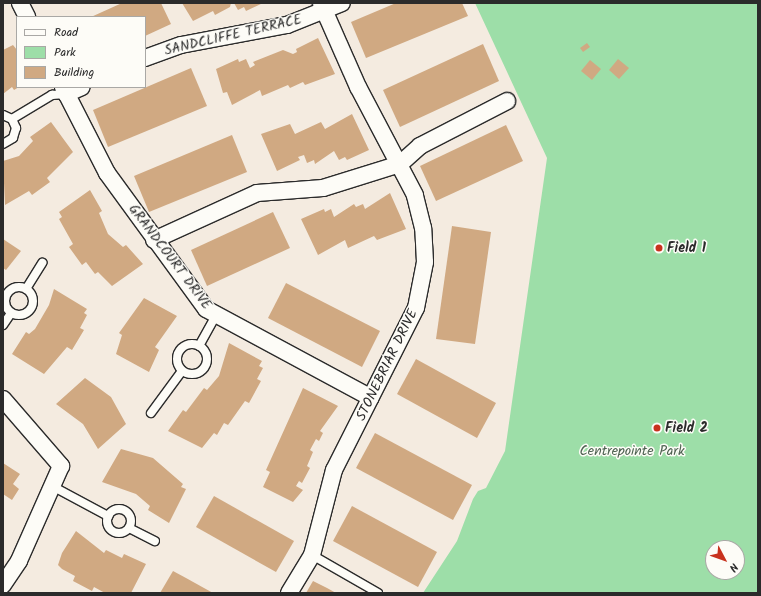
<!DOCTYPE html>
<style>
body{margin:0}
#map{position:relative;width:761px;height:596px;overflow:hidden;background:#f4ebe0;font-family:Kalam,sans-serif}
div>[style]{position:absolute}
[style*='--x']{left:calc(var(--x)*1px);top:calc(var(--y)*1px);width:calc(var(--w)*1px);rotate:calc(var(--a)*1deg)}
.green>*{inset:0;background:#9ddea8}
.building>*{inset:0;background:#d0a982}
.roads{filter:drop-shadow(1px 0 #2b2b2b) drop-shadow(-1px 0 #2b2b2b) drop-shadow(0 1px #2b2b2b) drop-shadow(0 -1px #2b2b2b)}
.service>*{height:8px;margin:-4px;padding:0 4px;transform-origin:4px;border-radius:4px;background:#fdfcf7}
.service>.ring{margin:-4px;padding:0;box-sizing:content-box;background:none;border:8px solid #fdfcf7;border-radius:50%}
.minor>*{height:16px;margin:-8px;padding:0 8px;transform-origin:8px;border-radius:8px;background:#fdfcf7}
.dots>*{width:11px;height:11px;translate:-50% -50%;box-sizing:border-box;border:2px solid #fdfcf7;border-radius:50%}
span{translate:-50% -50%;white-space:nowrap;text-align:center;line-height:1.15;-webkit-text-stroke:3px #fdfcf7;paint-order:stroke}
.street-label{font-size:14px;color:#2b2b2b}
.poi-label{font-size:14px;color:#2b2b2b;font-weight:700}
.left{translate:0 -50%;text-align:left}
.park-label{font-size:14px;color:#4d6150}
.frame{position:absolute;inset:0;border:4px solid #2b2b2b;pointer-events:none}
.legend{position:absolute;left:16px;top:16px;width:130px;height:72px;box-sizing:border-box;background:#fdfcf7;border:1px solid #a9a8a5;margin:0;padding:5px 7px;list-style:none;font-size:12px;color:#2b2b2b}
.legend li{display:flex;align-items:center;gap:8px;height:20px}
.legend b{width:20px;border:1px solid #a9a8a5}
.north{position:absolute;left:705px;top:540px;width:40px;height:40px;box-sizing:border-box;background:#fdfcf7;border:1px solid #a9a8a5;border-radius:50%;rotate:131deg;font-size:11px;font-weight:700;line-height:16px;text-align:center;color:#2b2b2b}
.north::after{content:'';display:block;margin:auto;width:14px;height:18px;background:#c8321e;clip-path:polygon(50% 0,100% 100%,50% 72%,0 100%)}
</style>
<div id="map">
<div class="green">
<i style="clip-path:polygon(evenodd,475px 3px,758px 3px,758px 593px,423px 593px,457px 541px,473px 499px,478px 491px,486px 488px,505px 451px,547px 158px,475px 3px,713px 548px,737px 548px,737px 572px,713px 572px,713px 548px)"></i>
</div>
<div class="building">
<i style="clip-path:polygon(122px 3px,161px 3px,171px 24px,145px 36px,145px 17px,91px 17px)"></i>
<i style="clip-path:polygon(182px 3px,231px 3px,230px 7px,215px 15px,213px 11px,193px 21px)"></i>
<i style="clip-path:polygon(234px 3px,263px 3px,246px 11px,244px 7px,238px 10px)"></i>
<i style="clip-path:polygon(396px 3px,462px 3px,468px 16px,366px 58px,351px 22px)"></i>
<i style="clip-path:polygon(318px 38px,335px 74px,305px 85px,303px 82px,290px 88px,288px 85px,262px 96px,260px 90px,232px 105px,227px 92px,223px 93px,216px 69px,238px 59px,239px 62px,246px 59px,250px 68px,255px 65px,253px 62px,283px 50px,293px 54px,297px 52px,296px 49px)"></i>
<i style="clip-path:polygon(587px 43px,590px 47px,583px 52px,580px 48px)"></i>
<i style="clip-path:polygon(483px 44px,499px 81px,400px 127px,383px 90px)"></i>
<i style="clip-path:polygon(13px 45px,17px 50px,19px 87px,14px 90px,12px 87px,3px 94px,3px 50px)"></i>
<i style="clip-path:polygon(618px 59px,629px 68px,619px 79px,609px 70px)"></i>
<i style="clip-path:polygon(590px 60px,601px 69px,592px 80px,581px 71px)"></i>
<i style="clip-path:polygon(191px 68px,207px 106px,108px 147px,93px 110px)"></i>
<i style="clip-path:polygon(352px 114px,369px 150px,347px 160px,345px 157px,339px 160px,334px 151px,315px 164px,314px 160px,307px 163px,304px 155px,298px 157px,300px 160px,277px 171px,261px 134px,290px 124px,295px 134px,321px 122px,325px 129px)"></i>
<i style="clip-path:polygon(51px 122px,73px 152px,47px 178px,50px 182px,32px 195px,29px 191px,5px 205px,3px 161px,19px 156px,33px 141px,30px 137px)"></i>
<i style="clip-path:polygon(506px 125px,523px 161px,436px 201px,420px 166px)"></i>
<i style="clip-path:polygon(232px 135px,247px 172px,149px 212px,134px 176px)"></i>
<i style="clip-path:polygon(90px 190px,102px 211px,99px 213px,108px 234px,123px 247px,126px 245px,143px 264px,112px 286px,98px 272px,95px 274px,86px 262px,82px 265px,69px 247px,73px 244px,59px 219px,62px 217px,59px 212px)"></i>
<i style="clip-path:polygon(390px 193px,406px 229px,377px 240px,374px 236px,348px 248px,345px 240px,318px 255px,301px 219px,324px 209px,325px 212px,331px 209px,334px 217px,354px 204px,356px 207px,363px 204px,365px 209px)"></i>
<i style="clip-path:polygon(273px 212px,290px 248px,207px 286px,191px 250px)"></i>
<i style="clip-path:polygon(452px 226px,491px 232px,475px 344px,436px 339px)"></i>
<i style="clip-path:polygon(3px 239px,21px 251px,6px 270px,3px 268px)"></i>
<i style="clip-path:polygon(286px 283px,380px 331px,362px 367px,268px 318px)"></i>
<i style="clip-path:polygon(54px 289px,87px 309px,84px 313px,87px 315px,80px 328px,84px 330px,72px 350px,67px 347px,44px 374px,12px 354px,26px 332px,29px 334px,35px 329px,49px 305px)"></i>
<i style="clip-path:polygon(144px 298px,177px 316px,155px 347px,159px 350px,149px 372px,116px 354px,122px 335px,119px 333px)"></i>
<i style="clip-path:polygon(229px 343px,262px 361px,259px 366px,263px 368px,257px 379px,261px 381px,249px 403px,245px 401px,228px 425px,224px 423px,217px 435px,214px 433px,202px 448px,168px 431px,183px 410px,186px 412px,204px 388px,207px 390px,219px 376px)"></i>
<i style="clip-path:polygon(416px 359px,496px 403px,477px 438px,397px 394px)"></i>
<i style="clip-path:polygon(85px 378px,111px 397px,126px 424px,98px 449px,83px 424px,56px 404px)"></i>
<i style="clip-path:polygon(303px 388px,338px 406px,320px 431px,323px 433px,319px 441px,316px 439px,310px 450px,313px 452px,307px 466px,310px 468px,302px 483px,299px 481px,296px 486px,303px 490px,293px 502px,263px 487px,270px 472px,266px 470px)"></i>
<i style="clip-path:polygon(375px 433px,472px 485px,453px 520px,356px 468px)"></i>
<i style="clip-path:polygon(121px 449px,153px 458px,183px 484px,181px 487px,186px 489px,169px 523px,148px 510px,150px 506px,136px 494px,102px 482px)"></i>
<i style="clip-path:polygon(3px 463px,20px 474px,13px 484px,19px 489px,12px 500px,3px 494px)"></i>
<i style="clip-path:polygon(214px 496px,294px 541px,276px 572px,196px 527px)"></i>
<i style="clip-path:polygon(352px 506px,437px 552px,418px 587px,333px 541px)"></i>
<i style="clip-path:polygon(76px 531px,104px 553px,106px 550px,122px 558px,124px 554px,146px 564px,131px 593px,105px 593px,94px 587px,92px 591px,73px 581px,75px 576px,62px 569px,58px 565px,62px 553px)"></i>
<i style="clip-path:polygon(173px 571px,186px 578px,213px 593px,160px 593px)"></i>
<i style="clip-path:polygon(313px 581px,327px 588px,336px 593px,306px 593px)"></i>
</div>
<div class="roads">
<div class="service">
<i style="--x:3;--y:115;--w:10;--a:24"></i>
<i style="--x:12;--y:119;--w:10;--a:66"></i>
<i style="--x:16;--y:128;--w:10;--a:107"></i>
<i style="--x:13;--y:138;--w:12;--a:149"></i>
<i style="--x:12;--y:119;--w:47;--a:-31"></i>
<i style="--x:52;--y:95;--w:14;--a:-4"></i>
<i class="ring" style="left:5px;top:287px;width:20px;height:20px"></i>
<i style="--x:26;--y:289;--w:31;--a:-58"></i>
<i style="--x:3;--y:325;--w:14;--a:-56"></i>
<i class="ring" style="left:177px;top:344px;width:22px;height:22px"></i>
<i style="--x:199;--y:346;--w:35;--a:-61"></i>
<i style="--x:151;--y:413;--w:52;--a:-53.6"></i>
<i style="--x:52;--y:486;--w:64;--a:28.2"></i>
<i class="ring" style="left:107px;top:509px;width:16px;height:16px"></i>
<i style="--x:129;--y:528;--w:29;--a:27"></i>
<i style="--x:312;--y:555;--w:76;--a:29.9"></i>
</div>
<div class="minor">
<i style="--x:20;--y:3;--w:16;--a:63"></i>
<i style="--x:145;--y:58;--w:38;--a:-20"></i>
<i style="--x:181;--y:45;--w:108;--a:-10.7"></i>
<i style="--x:287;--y:25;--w:59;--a:-21.8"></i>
<i style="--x:63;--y:87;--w:97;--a:62.9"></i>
<i style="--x:107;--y:173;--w:168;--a:53.9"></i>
<i style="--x:206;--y:309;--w:187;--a:28.3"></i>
<i style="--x:66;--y:94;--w:17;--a:-24"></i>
<i style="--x:154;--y:240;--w:113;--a:-24.5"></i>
<i style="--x:257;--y:193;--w:66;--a:-4.3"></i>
<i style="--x:323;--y:188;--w:81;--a:-17.3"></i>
<i style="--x:400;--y:164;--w:27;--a:-42"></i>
<i style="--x:420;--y:146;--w:98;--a:-27.3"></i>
<i style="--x:3;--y:399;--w:89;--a:49.1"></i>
<i style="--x:61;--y:466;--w:104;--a:113.9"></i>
<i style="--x:19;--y:561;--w:29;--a:124"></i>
<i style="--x:289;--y:593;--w:44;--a:-58.8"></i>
<i style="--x:312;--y:555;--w:88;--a:-75.5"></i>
<i style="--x:334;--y:470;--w:182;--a:-63.2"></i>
<i style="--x:416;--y:308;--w:47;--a:-78.9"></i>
<i style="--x:425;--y:262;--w:34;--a:-93"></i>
<i style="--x:423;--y:228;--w:34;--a:-104"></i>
<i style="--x:415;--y:195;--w:122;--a:-117.8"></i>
<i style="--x:358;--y:87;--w:92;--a:-113.8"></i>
</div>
</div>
<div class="dots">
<i style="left:659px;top:248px;background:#c8321e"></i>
<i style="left:657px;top:428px;background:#c8321e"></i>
</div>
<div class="street-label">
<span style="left:233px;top:35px;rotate:-13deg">SANDCLIFFE TERRACE</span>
<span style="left:170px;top:257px;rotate:53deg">GRANDCOURT DRIVE</span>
<span style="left:387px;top:365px;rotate:-64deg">STONEBRIAR DRIVE</span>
</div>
<div class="poi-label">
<span class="left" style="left:667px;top:248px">Field 1</span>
<span class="left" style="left:665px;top:428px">Field 2</span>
</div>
<div class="park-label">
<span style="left:632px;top:451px">Centrepointe Park</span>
</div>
<div class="frame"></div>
<ul class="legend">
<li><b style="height:5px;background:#fdfcf7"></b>Road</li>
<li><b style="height:11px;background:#9ddea8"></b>Park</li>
<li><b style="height:11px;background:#d0a982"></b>Building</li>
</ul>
<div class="north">N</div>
</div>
